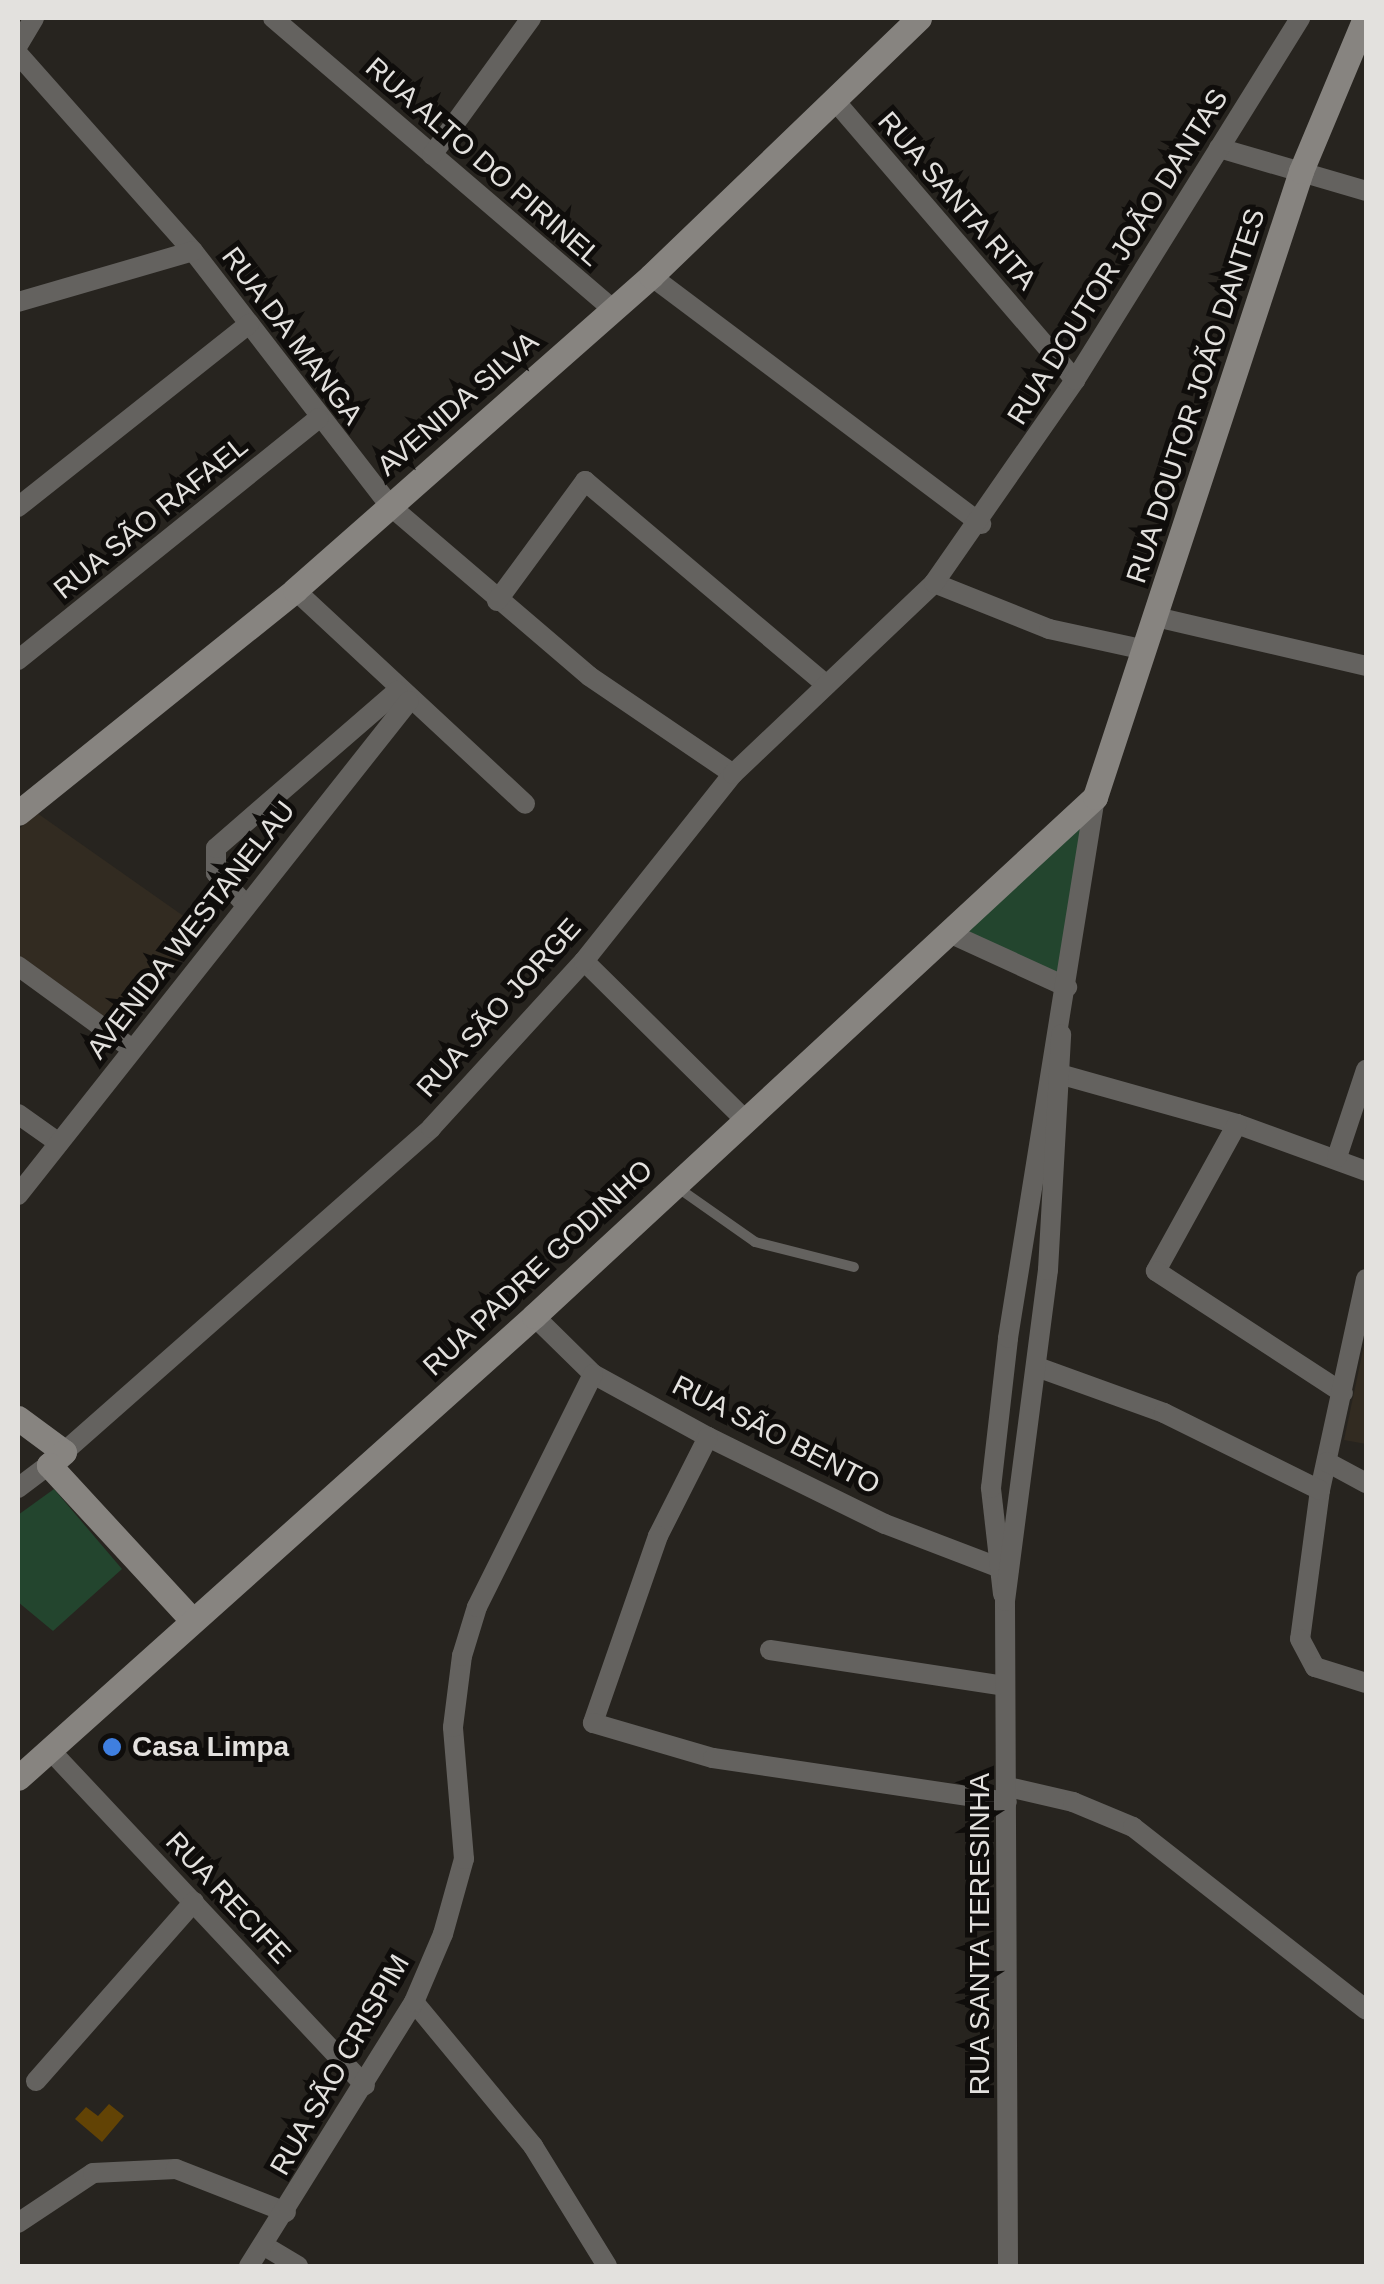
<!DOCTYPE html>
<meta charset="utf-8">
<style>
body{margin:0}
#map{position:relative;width:1384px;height:2284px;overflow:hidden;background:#27241f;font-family:Arial,sans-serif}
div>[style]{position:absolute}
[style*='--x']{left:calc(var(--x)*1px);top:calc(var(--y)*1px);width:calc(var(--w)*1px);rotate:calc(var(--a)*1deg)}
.built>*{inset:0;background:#322b21}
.green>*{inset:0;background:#23452e}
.building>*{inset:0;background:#624305}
.lane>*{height:10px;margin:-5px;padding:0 5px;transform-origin:5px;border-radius:5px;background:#64625f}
.street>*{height:20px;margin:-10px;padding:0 10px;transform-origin:10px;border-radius:10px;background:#64625f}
.secondary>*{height:25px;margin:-12.5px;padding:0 12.5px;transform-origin:12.5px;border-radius:12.5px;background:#878480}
.dots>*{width:28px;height:28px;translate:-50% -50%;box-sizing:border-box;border:5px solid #0f0d0b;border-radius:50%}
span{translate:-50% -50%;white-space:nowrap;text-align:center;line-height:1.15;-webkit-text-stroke:10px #0f0d0b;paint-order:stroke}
.street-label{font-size:28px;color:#e3e1de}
.poi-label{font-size:28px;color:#e3e1de;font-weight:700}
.left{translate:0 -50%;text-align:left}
.frame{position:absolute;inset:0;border:20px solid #e3e1de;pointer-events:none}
</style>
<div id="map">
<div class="built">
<i style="clip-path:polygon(37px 813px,202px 929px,123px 1032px,18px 956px,18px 830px)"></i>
<i style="clip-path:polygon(1366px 1336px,1366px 1444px,1344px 1440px)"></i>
</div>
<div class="green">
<i style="clip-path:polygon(1085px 816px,1063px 976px,959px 930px)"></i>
<i style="clip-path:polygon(54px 1489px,122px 1569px,53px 1631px,18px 1602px,18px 1515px)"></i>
</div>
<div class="building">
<i style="clip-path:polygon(109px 2104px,124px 2116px,102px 2142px,75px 2119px,86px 2107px,98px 2116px)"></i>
</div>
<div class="lane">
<i style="--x:674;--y:1185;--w:99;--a:35.1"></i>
<i style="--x:755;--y:1242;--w:102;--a:14.2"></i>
</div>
<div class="street">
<i style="--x:273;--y:18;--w:447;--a:40.6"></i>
<i style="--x:18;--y:45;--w:31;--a:-59"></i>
<i style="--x:18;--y:54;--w:264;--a:48.4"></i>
<i style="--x:193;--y:251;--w:321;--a:52.3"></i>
<i style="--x:389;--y:505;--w:263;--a:40.5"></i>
<i style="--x:589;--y:676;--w:174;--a:34.2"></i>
<i style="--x:836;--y:102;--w:367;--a:49.3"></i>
<i style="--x:1219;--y:148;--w:153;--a:16.3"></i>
<i style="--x:432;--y:155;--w:169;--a:-54.1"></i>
<i style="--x:651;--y:276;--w:413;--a:36.9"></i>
<i style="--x:18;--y:302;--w:182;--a:-16.2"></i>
<i style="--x:18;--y:507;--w:295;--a:-38.4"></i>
<i style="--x:934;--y:583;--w:124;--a:21.8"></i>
<i style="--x:1049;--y:629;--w:98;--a:12.3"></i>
<i style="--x:295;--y:590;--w:314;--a:42.9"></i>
<i style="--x:497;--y:601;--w:149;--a:-53.7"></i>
<i style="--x:585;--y:481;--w:316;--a:40.2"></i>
<i style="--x:1156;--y:617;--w:216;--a:13.1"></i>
<i style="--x:18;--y:660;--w:386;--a:-38.8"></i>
<i style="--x:246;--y:905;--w:44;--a:-133.2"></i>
<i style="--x:216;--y:873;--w:25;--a:-90"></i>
<i style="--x:216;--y:848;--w:240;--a:-40.9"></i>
<i style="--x:949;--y:933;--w:130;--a:24.6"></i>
<i style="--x:584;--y:961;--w:223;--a:44.6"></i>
<i style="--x:18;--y:966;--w:140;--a:36"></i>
<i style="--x:1052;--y:1072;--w:192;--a:15.7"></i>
<i style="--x:1237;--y:1124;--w:137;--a:20"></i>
<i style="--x:18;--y:1114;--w:50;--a:35.3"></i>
<i style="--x:1237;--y:1124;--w:168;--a:118.9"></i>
<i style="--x:1156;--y:1271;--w:223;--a:33.1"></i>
<i style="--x:1337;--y:1157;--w:92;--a:-71.6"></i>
<i style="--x:18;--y:1195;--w:630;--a:-51.64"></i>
<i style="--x:1366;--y:1279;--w:216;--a:102.3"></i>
<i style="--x:1320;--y:1490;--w:150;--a:97.6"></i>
<i style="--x:1300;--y:1639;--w:32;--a:62"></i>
<i style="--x:1315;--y:1667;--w:53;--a:17.4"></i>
<i style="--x:534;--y:1316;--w:83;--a:44.5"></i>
<i style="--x:593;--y:1374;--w:131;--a:28.7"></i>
<i style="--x:708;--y:1437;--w:197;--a:26.2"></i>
<i style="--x:885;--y:1524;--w:132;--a:20.9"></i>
<i style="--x:1037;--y:1367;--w:135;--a:19.9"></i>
<i style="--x:1164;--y:1413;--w:174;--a:26.3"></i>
<i style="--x:708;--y:1437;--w:111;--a:116.8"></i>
<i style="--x:658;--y:1536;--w:198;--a:109.2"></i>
<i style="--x:593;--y:1723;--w:125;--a:16.3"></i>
<i style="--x:713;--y:1758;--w:297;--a:8.5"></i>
<i style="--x:64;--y:1452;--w:490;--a:-41.4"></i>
<i style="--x:431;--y:1128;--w:226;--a:-47.5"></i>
<i style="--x:584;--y:961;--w:239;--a:-51.5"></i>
<i style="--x:733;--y:774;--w:277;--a:-43.5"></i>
<i style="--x:934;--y:583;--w:247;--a:-55.2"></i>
<i style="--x:1075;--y:380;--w:426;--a:-58.1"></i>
<i style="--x:1327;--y:1462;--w:44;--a:28.3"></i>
<i style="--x:18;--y:1488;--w:39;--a:-37"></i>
<i style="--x:1003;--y:1594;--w:107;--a:-96.5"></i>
<i style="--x:991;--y:1488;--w:151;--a:-83.5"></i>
<i style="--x:1008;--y:1338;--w:548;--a:-80.86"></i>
<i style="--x:770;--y:1650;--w:237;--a:8.7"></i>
<i style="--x:50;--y:1750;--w:460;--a:46.8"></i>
<i style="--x:1008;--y:1787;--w:67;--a:13"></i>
<i style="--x:1073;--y:1802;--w:65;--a:22.6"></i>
<i style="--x:1133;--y:1827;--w:296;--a:38.1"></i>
<i style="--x:414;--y:2002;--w:187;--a:50.4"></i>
<i style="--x:533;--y:2146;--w:141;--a:58.3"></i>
<i style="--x:36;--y:2081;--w:239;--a:-48.6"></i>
<i style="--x:18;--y:2223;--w:90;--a:-33.7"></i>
<i style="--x:93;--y:2173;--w:83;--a:-2.8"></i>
<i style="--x:176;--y:2169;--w:118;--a:21.4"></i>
<i style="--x:263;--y:2245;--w:41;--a:31"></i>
<i style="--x:249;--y:2266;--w:311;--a:-58"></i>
<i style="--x:414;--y:2002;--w:74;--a:-66.9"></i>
<i style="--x:443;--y:1934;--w:78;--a:-74.4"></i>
<i style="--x:464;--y:1859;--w:132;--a:-94.8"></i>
<i style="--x:453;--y:1727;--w:72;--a:-82.8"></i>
<i style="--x:462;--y:1656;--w:51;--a:-73"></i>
<i style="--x:477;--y:1607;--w:260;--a:-63.5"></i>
<i style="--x:1008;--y:2266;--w:665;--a:-90.26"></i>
<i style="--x:1005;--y:1601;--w:334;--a:-82.6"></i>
<i style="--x:1048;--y:1270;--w:236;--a:-86.8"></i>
</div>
<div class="secondary">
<i style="--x:18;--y:813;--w:356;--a:-38.8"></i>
<i style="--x:295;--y:590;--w:475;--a:-41.4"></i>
<i style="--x:651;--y:276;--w:372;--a:-43.9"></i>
<i style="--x:18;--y:1418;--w:57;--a:36.5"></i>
<i style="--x:64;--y:1452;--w:20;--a:139"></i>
<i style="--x:49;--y:1465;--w:209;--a:47.3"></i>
<i style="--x:18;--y:1778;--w:693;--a:-41.84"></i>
<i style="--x:534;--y:1316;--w:764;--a:-42.77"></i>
<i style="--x:1095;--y:797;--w:659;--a:-71.78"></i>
<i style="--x:1301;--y:171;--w:166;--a:-67.3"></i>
</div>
<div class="dots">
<i style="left:112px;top:1747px;background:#3f7fe0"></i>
</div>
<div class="street-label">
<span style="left:483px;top:162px;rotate:41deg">RUA ALTO DO PIRINEL</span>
<span style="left:957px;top:201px;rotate:49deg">RUA SANTA RITA</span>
<span style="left:1118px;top:257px;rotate:-58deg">RUA DOUTOR JOÃO DANTAS</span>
<span style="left:292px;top:336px;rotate:53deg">RUA DA MANGA</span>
<span style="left:1196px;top:396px;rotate:-72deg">RUA DOUTOR JOÃO DANTES</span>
<span style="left:458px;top:404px;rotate:-41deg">AVENIDA SILVA</span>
<span style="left:151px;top:518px;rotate:-39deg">RUA SÃO RAFAEL</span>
<span style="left:191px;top:930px;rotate:-52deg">AVENIDA WESTANELAU</span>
<span style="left:499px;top:1008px;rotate:-48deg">RUA SÃO JORGE</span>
<span style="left:538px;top:1268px;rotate:-43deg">RUA PADRE GODINHO</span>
<span style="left:776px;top:1435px;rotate:27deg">RUA SÃO BENTO</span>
<span style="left:228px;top:1898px;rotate:47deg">RUA RECIFE</span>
<span style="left:980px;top:1934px;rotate:-90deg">RUA SANTA TERESINHA</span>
<span style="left:340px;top:2065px;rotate:-60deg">RUA SÃO CRISPIM</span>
</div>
<div class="poi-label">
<span class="left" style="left:132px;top:1747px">Casa Limpa</span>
</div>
<div class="frame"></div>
</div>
